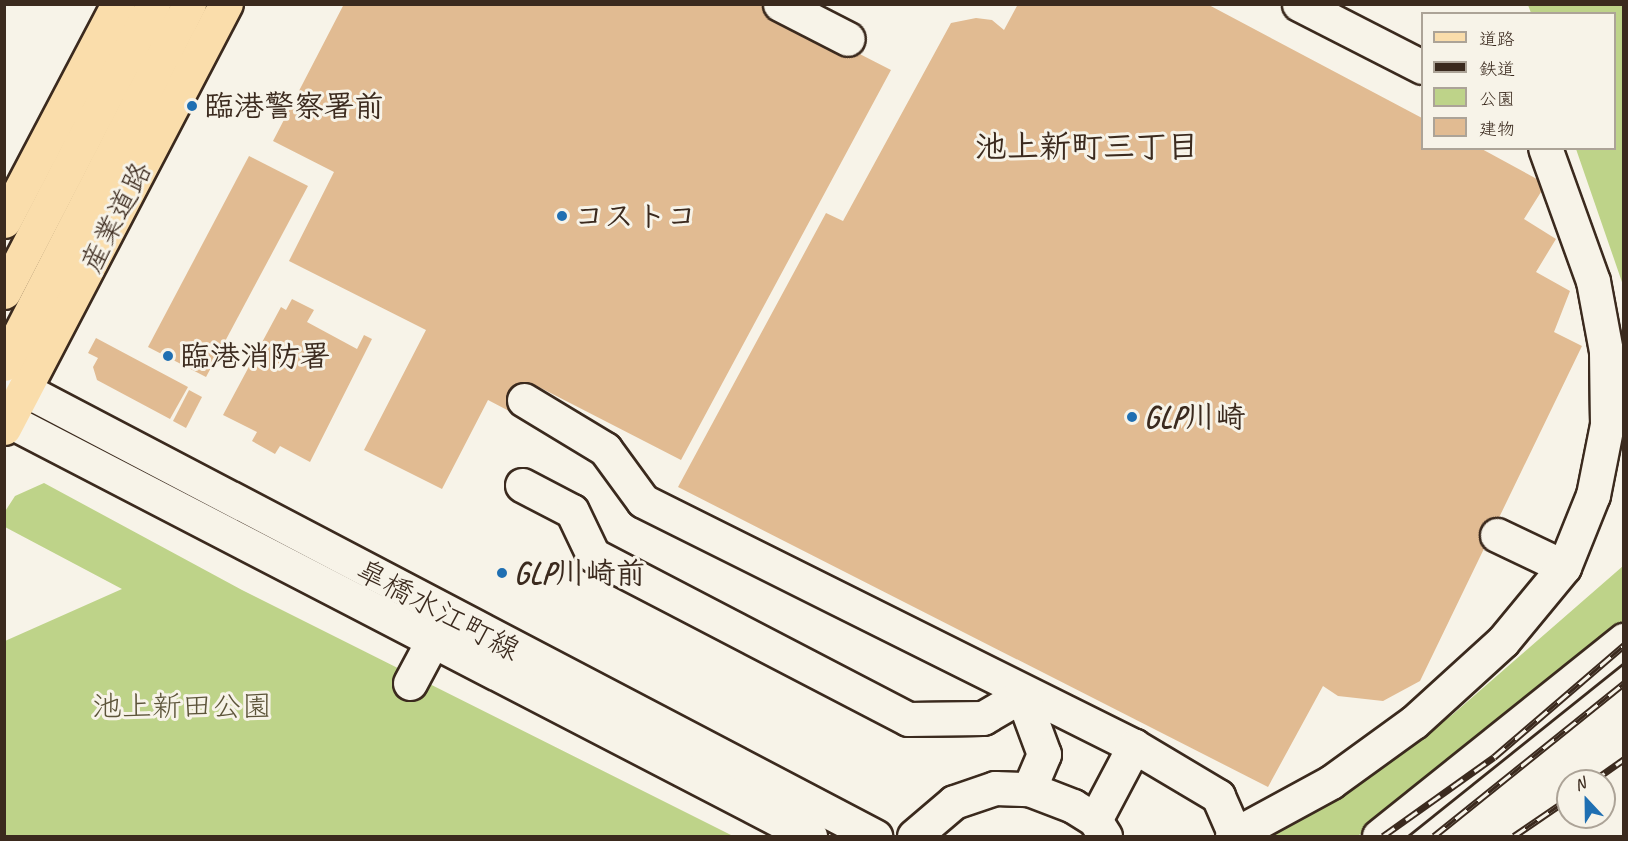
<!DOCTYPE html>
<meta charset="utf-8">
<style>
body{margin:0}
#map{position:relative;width:1628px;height:841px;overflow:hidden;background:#f7f3e8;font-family:Caveat,"Klee One",sans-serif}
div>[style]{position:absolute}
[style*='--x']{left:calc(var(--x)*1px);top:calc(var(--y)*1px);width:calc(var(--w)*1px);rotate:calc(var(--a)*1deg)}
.green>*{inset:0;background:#bed389}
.building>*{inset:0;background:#e1bb92}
.roads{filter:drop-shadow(2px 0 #3b2a1e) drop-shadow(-2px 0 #3b2a1e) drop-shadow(0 2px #3b2a1e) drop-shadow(0 -2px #3b2a1e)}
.minor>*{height:33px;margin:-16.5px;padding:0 16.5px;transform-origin:16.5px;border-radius:16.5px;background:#f7f3e8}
.major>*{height:33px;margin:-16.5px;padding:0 16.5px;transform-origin:16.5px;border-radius:16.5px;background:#faddab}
.highway>*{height:33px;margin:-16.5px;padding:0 16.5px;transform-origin:16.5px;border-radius:16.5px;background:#faddab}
.rail>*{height:7px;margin-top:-3.5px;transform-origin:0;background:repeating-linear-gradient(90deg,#f7f3e8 0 14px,#3b2a1e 0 28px);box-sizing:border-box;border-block:2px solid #3b2a1e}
.dots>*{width:16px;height:16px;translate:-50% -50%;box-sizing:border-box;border:3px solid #f7f3e8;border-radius:50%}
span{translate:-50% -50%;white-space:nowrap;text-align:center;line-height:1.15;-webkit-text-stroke:6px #f7f3e8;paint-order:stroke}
.poi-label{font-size:30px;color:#3b2a1e;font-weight:700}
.left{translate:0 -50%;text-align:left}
.street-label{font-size:30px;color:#3b2a1e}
.park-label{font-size:30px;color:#5c5439}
.neighbourhood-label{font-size:32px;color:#3b2a1e;font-weight:700}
.frame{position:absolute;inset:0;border:6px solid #3b2a1e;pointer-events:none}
.legend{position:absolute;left:1421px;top:12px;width:195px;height:138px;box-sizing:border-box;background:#f7f3e8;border:2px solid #aca397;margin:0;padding:8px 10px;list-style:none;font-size:18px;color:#3b2a1e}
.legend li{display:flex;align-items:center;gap:12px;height:30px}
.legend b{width:30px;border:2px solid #aca397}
.north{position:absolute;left:1556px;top:769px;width:60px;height:60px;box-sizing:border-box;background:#f7f3e8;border:2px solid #aca397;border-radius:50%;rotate:338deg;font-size:16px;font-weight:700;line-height:24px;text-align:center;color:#3b2a1e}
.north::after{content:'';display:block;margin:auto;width:21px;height:27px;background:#1f6fb2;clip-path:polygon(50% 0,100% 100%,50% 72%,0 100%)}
</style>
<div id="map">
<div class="green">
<i style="clip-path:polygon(1623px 5px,1624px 7px,1623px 285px,1576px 149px,1614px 148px,1614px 14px,1531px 13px,1528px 5px)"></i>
<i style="clip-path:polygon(44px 483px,242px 590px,733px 836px,5px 836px,5px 641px,122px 589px,5px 527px,4px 513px,15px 496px)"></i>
<i style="clip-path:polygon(1623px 566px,1623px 626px,1371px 828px,1357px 836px,1270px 836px,1359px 785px,1452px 715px)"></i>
</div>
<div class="building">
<i style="clip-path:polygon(344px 4px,762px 4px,891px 70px,681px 460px,533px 384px,517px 415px,488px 400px,442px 489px,364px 450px,426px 330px,289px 261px,334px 172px,273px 141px)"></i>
<i style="clip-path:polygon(1018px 4px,1207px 4px,1422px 118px,1422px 148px,1480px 148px,1546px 184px,1524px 219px,1556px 239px,1536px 272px,1570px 291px,1554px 332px,1582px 346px,1420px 681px,1383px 701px,1338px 696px,1323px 686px,1268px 787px,678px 487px,826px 213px,843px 221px,951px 23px,976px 18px,992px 20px,1004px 30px)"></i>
<i style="clip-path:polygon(249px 156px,308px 186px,206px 377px,148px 347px)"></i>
<i style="clip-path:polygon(292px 299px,314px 310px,307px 322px,357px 349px,364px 335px,372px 339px,310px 462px,280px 446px,275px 454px,252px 441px,257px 432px,223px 415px,281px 307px,286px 310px)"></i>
<i style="clip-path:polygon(96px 338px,188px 387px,170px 419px,97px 380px,93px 367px,98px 358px,88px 353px)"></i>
<i style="clip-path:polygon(189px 390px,202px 397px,186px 428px,173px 421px)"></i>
</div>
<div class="roads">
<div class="minor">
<i style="--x:780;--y:4;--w:76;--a:27.2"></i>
<i style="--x:1299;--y:4;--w:138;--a:27.1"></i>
<i style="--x:4;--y:379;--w:984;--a:27.69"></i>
<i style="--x:524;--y:400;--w:95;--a:31.2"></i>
<i style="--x:605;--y:449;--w:64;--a:53.8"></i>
<i style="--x:643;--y:501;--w:549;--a:26.52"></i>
<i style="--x:1134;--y:746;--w:98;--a:30.8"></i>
<i style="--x:1218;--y:796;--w:43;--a:66.4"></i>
<i style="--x:4;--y:418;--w:908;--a:27.41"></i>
<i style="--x:522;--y:485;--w:56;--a:27.5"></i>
<i style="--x:572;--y:511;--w:49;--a:64.5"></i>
<i style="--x:593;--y:555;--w:355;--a:27.5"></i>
<i style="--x:908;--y:719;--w:75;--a:-0.8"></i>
<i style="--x:983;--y:718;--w:45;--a:-30.5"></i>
<i style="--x:1497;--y:535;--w:74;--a:25.5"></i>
<i style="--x:410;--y:683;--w:49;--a:-61.9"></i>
<i style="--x:1022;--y:695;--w:63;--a:69.6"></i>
<i style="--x:1044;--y:754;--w:38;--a:113"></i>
<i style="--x:1095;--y:820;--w:84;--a:-62.2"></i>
<i style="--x:914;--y:836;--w:52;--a:-40.4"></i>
<i style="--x:954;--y:802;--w:43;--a:-18.9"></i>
<i style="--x:995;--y:788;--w:34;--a:2"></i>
<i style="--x:1029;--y:789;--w:47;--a:21.1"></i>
<i style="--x:1073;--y:806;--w:26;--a:32"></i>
<i style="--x:1095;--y:820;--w:19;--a:58"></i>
<i style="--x:1232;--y:836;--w:113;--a:-28.6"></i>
<i style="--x:1331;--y:782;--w:102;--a:-35.9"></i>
<i style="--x:1414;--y:722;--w:120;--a:-42.3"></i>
<i style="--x:1503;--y:641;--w:96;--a:-50.5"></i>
<i style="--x:1564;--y:567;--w:78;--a:-68.1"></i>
<i style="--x:1593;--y:495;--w:72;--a:-78.8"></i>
<i style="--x:1607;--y:424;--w:73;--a:-90.8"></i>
<i style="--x:1606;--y:351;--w:71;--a:-100.5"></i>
<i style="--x:1593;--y:281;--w:141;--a:-109.8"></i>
<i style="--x:1379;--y:836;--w:314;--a:-38.7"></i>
</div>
<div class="major">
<i style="--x:4;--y:221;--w:245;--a:-62.3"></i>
<i style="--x:4;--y:428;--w:479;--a:-62.4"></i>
</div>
<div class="highway">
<i style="--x:4;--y:292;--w:324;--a:-62.6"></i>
<i style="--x:4;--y:364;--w:405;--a:-62.8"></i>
</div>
</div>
<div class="rail">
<i style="--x:1593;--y:781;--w:38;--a:-35"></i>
<i style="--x:1383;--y:836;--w:136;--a:-35.4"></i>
<i style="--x:1494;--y:757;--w:172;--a:-40.7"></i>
<i style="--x:1434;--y:836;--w:244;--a:-38.8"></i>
<i style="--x:1514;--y:836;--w:65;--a:-34.4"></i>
</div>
<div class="dots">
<i style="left:192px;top:106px;background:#1f6fb2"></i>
<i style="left:562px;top:216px;background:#1f6fb2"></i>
<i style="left:168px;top:356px;background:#1f6fb2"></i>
<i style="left:1132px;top:417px;background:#1f6fb2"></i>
<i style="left:502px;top:573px;background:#1f6fb2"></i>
</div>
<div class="poi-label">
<span class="left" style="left:204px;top:106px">臨港警察署前</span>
<span class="left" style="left:574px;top:216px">コストコ</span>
<span class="left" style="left:180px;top:356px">臨港消防署</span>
<span class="left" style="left:1144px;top:417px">GLP川崎</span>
<span class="left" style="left:514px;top:573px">GLP川崎前</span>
</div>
<div class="street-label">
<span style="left:116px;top:217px;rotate:-63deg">産業道路</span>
<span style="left:438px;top:610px;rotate:28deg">皐橋水江町線</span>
</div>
<div class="park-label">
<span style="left:182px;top:706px">池上新田公園</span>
</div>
<div class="neighbourhood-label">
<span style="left:1087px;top:147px">池上新町三丁目</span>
</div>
<div class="frame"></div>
<ul class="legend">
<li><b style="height:8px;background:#faddab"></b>道路</li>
<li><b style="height:8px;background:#3b2a1e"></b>鉄道</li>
<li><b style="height:16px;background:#bed389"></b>公園</li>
<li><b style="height:16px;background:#e1bb92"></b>建物</li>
</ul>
<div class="north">N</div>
</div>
